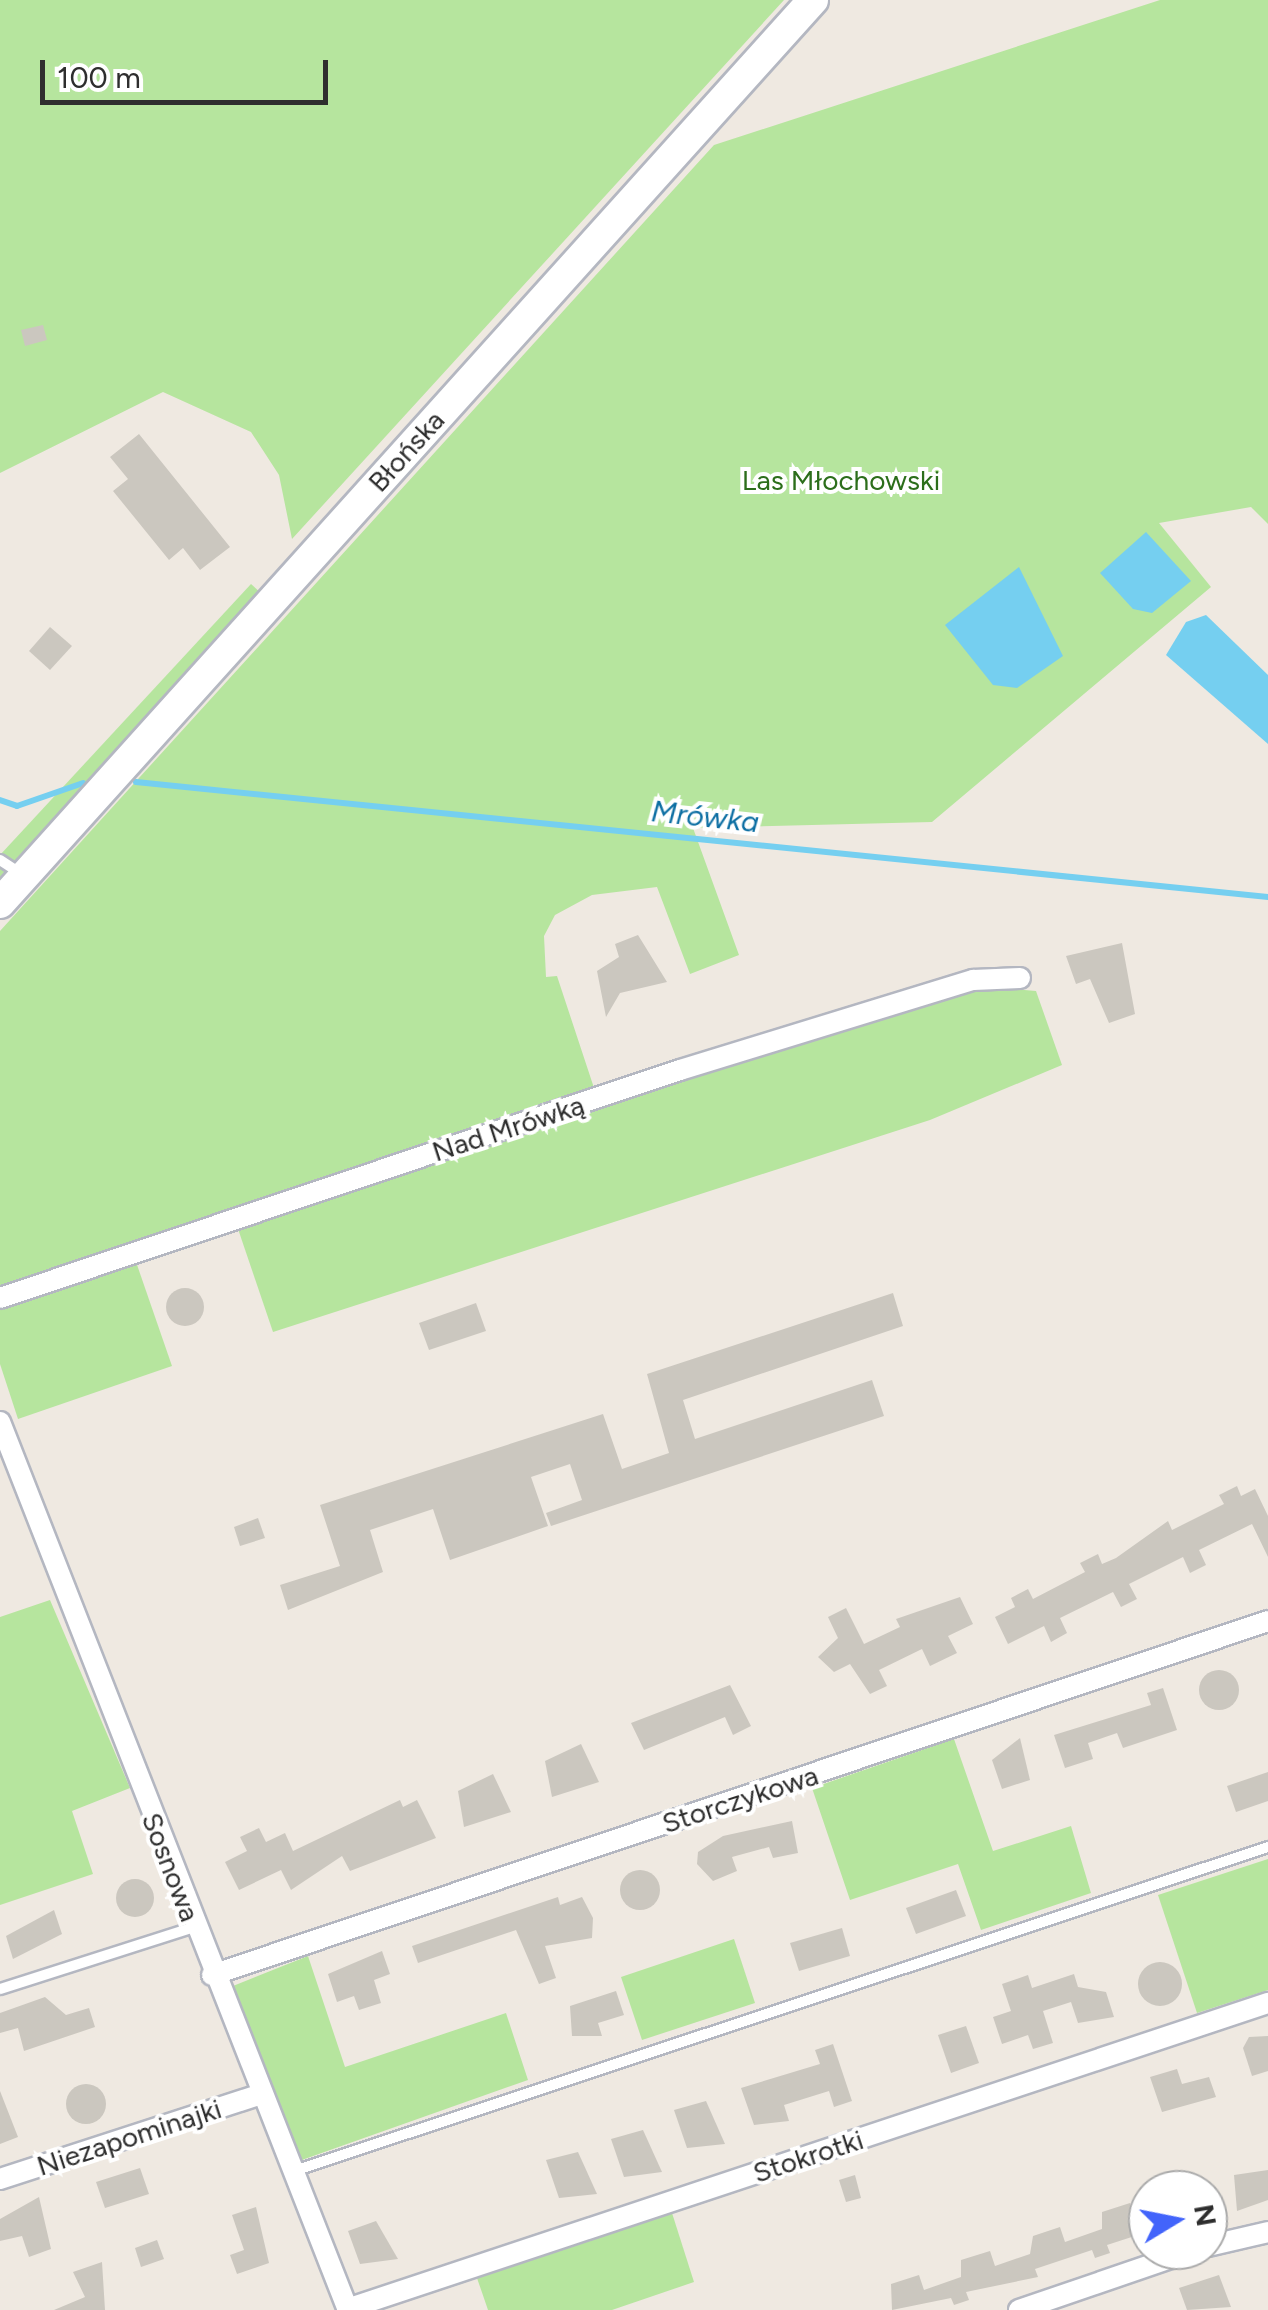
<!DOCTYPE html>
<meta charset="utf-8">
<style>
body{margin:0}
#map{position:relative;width:1268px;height:2310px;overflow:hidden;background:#efe9e1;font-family:Figtree,sans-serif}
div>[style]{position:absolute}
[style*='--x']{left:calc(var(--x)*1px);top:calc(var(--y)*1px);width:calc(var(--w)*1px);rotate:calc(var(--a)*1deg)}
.green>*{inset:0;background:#b6e59e}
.water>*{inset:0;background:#75cff0}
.stream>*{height:6px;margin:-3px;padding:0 3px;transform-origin:3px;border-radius:3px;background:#75cff0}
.building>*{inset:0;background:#cbc7bf}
.round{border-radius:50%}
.roads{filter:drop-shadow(2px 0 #b4b7c1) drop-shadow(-2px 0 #b4b7c1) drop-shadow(0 2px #b4b7c1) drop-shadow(0 -2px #b4b7c1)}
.lane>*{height:10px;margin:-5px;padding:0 5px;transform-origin:5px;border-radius:5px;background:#fff}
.street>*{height:20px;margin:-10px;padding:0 10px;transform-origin:10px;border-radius:10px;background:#fff}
.secondary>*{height:30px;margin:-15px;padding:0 15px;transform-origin:15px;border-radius:15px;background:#fff}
span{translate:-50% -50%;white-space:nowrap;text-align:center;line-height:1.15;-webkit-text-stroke:8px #fff;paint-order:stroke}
.street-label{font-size:28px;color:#2e2e2e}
.park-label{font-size:28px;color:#2c6e1b}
.water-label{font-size:30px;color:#0d6fa3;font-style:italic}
.north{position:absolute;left:1128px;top:2170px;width:100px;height:100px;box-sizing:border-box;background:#fff;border:2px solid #ababab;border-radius:50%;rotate:80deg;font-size:28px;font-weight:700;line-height:40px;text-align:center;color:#2e2e2e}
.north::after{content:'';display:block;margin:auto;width:35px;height:45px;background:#4264fb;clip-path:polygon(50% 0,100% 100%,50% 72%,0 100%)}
.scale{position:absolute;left:40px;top:60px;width:288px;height:45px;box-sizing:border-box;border:5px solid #2e2e2e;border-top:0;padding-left:12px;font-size:30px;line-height:35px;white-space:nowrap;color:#2e2e2e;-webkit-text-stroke:8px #fff;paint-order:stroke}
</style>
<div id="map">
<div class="green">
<i style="clip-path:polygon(0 0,784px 0,292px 539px,279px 475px,251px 432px,163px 392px,0 473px)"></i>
<i style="clip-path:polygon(1160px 0,1268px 0,1268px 524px,1251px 507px,1159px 523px,1211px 587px,932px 822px,693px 828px,739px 955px,690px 974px,657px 887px,592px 895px,555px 915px,544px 936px,546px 977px,557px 976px,596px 1094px,0 1294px,0 931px,714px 145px)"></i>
<i style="clip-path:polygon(251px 584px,262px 594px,0 877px,0 855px)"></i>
<i style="clip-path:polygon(976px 986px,1036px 991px,1062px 1065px,930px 1120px,273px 1332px,236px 1223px)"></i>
<i style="clip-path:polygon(135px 1259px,172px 1366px,18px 1419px,0 1364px,0 1305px)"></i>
<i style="clip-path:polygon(50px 1600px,130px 1788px,72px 1811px,93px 1874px,0 1905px,0 1617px)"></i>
<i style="clip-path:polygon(954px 1739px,993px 1851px,1071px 1826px,1091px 1893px,981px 1930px,958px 1864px,850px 1900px,812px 1788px)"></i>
<i style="clip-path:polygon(1268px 1859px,1268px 1990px,1197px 2013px,1158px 1895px)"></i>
<i style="clip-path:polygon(734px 1939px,755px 2003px,642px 2040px,621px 1977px)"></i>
<i style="clip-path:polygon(308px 1956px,345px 2067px,506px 2013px,528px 2080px,299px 2161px,234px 2009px,233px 1986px)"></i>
<i style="clip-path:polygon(672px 2213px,694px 2282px,612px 2310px,488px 2310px,477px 2278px)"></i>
</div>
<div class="water">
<i style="clip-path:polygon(1146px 532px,1191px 581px,1152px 613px,1133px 609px,1100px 573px)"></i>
<i style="clip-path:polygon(1019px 567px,1063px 656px,1017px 688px,993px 685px,945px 625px)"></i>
<i style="clip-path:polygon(1206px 615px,1268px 675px,1268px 744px,1166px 655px,1186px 622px)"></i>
</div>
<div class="stream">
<i style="--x:136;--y:782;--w:1138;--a:5.8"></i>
<i style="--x:0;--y:800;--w:18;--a:19"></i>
<i style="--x:17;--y:806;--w:70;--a:-19.2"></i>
</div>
<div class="building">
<i style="clip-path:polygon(43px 325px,47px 340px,25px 346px,21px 330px)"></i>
<i style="clip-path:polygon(139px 434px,230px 547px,200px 570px,183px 548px,169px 560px,113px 491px,128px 479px,110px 457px)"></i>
<i style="clip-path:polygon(50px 627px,72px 646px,50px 670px,29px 651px)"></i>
<i style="clip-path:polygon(638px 935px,667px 982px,620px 993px,606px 1017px,597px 971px,619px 957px,615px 944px)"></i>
<i style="clip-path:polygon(1122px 943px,1135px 1014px,1109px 1023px,1090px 979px,1076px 984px,1066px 956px)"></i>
<i class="round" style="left:166px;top:1288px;width:38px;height:38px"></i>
<i style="clip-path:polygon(893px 1293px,903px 1326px,683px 1400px,695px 1439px,872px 1380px,884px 1416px,551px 1526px,546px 1513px,582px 1500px,570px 1464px,531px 1477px,548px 1526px,450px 1560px,433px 1509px,370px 1530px,383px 1572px,288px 1610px,280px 1585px,340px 1566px,320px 1505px,603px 1414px,622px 1469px,669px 1453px,647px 1374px)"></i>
<i style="clip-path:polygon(476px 1303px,486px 1331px,429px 1350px,419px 1323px)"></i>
<i style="clip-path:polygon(1237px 1486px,1241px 1496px,1255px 1489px,1268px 1516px,1268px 1557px,1252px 1524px,1199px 1550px,1206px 1565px,1190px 1573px,1183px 1557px,1129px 1584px,1137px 1599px,1121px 1607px,1113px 1592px,1060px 1618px,1067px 1633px,1051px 1642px,1044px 1626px,1008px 1644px,995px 1617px,1015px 1607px,1011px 1598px,1028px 1589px,1033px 1599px,1085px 1572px,1080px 1563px,1098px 1554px,1102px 1564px,1116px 1558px,1168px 1521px,1172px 1530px,1224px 1504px,1219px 1495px)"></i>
<i style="clip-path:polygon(258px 1518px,265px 1538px,240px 1546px,234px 1527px)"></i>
<i style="clip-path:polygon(960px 1597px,973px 1624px,948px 1636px,957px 1653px,930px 1666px,922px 1649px,879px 1670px,887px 1686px,870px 1694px,850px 1664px,834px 1672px,818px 1657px,838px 1638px,828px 1617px,846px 1608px,864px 1644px,900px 1627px,896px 1619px)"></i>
<i class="round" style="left:1199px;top:1670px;width:40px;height:40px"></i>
<i style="clip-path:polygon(730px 1685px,751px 1726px,733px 1735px,725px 1717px,644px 1750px,631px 1723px)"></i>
<i style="clip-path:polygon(1163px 1688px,1177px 1730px,1123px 1748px,1117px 1733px,1088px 1743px,1093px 1759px,1065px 1768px,1054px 1735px,1151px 1705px,1147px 1693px)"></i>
<i style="clip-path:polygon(1020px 1738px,1030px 1780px,1002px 1789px,992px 1760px)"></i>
<i style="clip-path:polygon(581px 1744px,599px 1782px,552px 1797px,545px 1761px)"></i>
<i style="clip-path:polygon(1268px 1772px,1268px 1801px,1236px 1812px,1227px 1786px)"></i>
<i style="clip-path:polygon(493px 1774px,511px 1812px,464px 1827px,458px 1791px)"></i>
<i style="clip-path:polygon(400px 1800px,403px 1807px,417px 1800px,436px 1838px,350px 1871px,342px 1856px,291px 1890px,281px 1870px,239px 1890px,225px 1862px,247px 1851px,240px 1837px,259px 1828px,266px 1842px,285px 1833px,293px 1851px)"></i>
<i style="clip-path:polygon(792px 1821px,798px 1853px,773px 1858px,769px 1847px,732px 1857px,737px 1871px,713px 1881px,697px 1864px,698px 1852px,723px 1836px)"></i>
<i class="round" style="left:620px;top:1870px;width:40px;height:40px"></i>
<i class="round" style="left:116px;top:1879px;width:38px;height:38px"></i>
<i style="clip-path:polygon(956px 1890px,966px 1916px,916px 1934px,906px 1908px)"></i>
<i style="clip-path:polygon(558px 1897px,560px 1905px,582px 1897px,593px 1918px,592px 1938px,545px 1946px,556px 1978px,539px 1984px,516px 1930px,418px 1963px,412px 1946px)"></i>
<i style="clip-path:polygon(54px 1910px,62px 1934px,13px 1959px,6px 1936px)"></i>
<i style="clip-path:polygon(842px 1928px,850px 1956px,799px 1971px,790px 1943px)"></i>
<i style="clip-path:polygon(382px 1951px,390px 1974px,374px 1980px,381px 2003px,359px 2010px,354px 1996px,337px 2002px,328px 1974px)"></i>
<i class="round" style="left:1138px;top:1962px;width:44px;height:44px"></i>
<i style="clip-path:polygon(1074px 1974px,1078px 1987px,1106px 1992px,1114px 2017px,1078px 2023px,1071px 2002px,1043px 2011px,1053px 2043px,1033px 2049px,1028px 2035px,1002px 2044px,993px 2017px,1011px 2011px,1002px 1984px,1028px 1975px,1032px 1988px)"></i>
<i style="clip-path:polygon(616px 1991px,624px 2015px,598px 2023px,602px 2036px,572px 2036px,570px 2006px)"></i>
<i style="clip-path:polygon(45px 1997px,66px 2015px,89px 2008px,95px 2027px,24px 2051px,18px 2028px,0 2033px,0 2013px)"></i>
<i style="clip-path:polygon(966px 2026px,979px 2063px,951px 2073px,938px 2035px)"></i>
<i style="clip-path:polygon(1268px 2036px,1268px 2071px,1252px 2076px,1243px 2048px,1249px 2037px)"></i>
<i style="clip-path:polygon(833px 2044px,852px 2101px,834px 2107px,829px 2091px,784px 2105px,789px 2121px,754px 2125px,741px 2088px,820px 2064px,815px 2050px)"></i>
<i style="clip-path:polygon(1177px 2069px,1182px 2084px,1209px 2077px,1216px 2097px,1162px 2112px,1150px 2077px)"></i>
<i class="round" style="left:66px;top:2084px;width:40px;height:40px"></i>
<i style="clip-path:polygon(0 2091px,18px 2137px,0 2144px)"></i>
<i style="clip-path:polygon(706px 2101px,725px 2144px,687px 2148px,674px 2110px)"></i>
<i style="clip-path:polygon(643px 2130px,662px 2172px,624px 2177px,611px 2139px)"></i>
<i style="clip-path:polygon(578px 2152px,597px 2194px,559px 2198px,546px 2160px)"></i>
<i style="clip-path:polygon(140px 2168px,149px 2194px,105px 2208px,96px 2182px)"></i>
<i style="clip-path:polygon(1268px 2170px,1268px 2200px,1237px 2211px,1234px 2175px)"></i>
<i style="clip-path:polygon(855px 2175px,861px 2198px,846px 2202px,839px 2180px)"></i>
<i style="clip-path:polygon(39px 2197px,51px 2249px,29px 2257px,22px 2236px,0 2241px,0 2219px)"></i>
<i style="clip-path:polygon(1130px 2203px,1141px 2234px,1107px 2245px,1110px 2253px,1095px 2258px,1092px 2250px,1035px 2269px,1038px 2277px,966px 2292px,969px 2300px,954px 2305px,951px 2298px,892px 2310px,891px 2284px,919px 2275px,924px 2290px,961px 2277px,961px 2260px,990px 2251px,995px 2266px,1030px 2254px,1033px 2236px,1060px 2227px,1065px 2242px,1102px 2229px,1102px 2212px)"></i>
<i style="clip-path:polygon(256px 2207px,269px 2263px,237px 2274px,230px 2255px,244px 2250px,232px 2215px)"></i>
<i style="clip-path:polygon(376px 2221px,398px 2259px,360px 2264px,348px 2231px)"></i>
<i style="clip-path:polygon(157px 2240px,164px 2259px,141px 2267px,135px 2248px)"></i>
<i style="clip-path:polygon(102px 2262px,105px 2310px,54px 2310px,85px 2297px,73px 2272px)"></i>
<i style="clip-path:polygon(1219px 2275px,1231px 2307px,1187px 2310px,1179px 2288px)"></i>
</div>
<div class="roads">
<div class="lane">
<i style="--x:0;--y:860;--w:24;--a:33"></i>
<i style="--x:0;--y:1989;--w:204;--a:-17.7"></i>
<i style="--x:291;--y:2172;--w:1030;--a:-18.4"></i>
</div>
<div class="street">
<i style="--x:0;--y:1298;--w:717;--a:-18.54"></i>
<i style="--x:680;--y:1070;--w:307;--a:-17.1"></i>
<i style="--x:973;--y:980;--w:47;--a:-2.4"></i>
<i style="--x:0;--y:1422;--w:954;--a:68.6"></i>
<i style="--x:212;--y:1975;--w:1114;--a:-18.53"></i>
<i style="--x:0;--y:2179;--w:271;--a:-18"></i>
<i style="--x:1208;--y:2246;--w:62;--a:-13.1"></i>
<i style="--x:347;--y:2309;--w:971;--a:-18.38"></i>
<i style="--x:1019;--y:2310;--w:185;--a:-18.9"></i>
</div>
<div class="secondary">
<i style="--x:0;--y:903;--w:1215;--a:-48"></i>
</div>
</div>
<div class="street-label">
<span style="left:406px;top:451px;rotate:-48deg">Błońska</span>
<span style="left:508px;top:1128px;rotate:-18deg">Nad Mrówką</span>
<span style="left:740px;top:1799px;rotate:-18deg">Storczykowa</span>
<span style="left:171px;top:1867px;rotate:69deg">Sosnowa</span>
<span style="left:129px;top:2137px;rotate:-18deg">Niezapominajki</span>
<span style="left:808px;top:2156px;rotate:-18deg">Stokrotki</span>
</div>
<div class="park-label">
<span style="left:841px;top:480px">Las Młochowski</span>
</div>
<div class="water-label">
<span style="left:705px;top:817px;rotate:6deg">Mrówka</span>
</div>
<div class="north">N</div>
<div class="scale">100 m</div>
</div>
